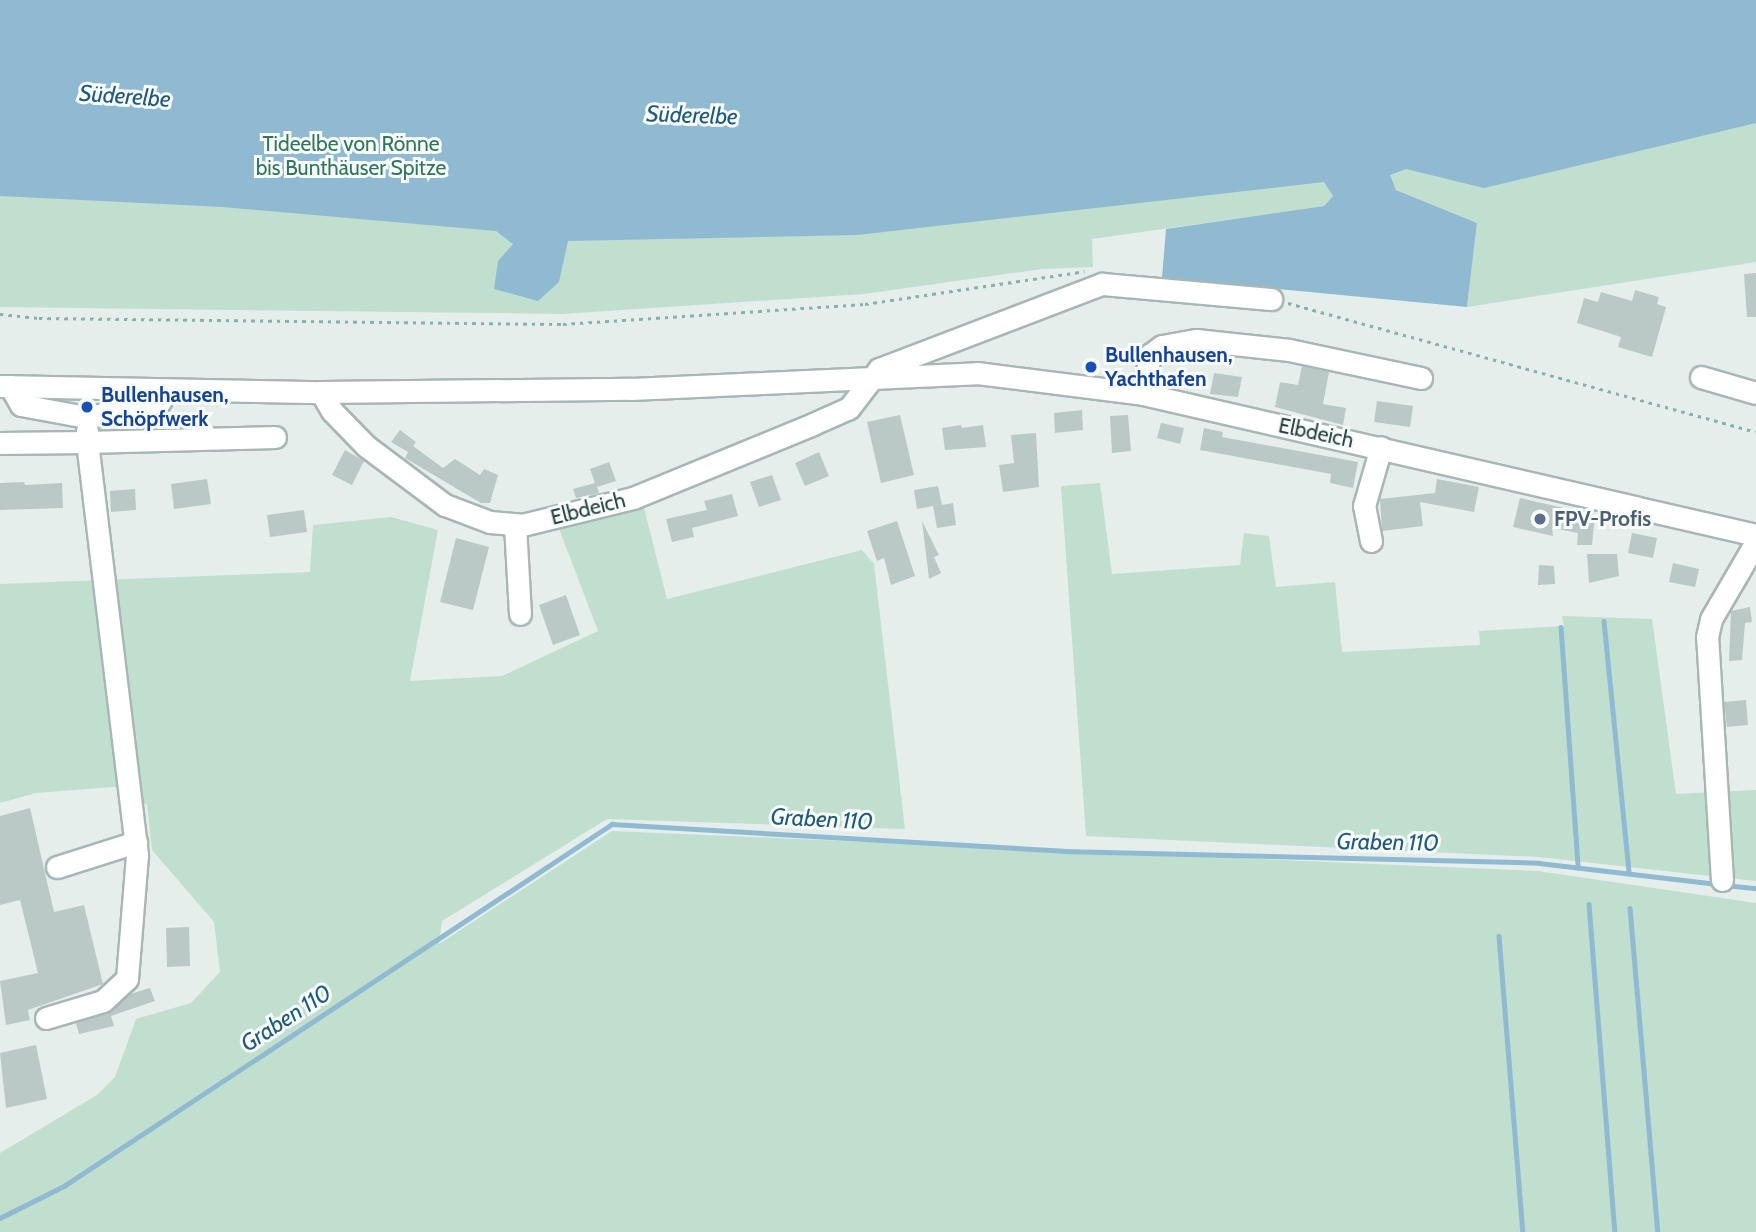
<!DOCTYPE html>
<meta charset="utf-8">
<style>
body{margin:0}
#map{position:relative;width:1756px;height:1232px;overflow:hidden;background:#e6eeec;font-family:Cabin,sans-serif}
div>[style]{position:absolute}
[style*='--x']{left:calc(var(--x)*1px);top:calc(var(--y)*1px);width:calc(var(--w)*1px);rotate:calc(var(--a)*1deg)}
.green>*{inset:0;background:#c0dfce}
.water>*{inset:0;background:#90bad1}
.stream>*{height:4.5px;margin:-2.25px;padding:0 2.25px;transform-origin:2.25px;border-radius:2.25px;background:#90bad1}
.building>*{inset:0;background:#bbc9c6}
.path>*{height:2.5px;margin-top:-1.25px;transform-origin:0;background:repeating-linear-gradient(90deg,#87b1ac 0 3.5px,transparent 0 8.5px)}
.roads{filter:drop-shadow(2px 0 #a8b6b5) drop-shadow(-2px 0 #a8b6b5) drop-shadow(0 2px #a8b6b5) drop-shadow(0 -2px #a8b6b5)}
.minor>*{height:21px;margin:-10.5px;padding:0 10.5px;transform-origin:10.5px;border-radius:10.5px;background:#fff}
.dots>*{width:19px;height:19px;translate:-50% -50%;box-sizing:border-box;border:4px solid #f7fbf9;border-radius:50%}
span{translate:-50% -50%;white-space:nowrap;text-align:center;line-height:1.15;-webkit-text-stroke:6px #f7fbf9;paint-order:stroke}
.park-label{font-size:21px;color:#307759}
.transit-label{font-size:21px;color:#164399;font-weight:700}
.left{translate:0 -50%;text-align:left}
.street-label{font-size:21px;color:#25403f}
.service-label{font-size:21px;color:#4e5e75;font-weight:700}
.water-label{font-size:23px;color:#1f5a7c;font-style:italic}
</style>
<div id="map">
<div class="green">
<i style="clip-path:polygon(0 0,1756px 0,1756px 262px,1467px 307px,1477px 223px,1396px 190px,1325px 182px,1333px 196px,1324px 206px,1092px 239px,1093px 267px,1042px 269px,864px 294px,562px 314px,0 307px)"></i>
<i style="clip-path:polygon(1100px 483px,1112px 574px,1240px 565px,1244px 533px,1269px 536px,1276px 587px,1335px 582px,1342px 652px,1480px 645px,1479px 631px,1564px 626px,1562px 616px,1652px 619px,1676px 794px,1756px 790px,1756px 881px,1538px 857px,1086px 836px,1061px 486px)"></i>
<i style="clip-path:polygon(643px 504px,667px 599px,862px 550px,874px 564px,905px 829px,607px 819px,442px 921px,439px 944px,612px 831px,1538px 871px,1756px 903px,1756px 1232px,0 1232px,0 1153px,97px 1095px,115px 1077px,136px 1019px,191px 1003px,220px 972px,214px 922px,152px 850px,147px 804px,127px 807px,125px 786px,36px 793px,0 803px,0 584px,310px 572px,313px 525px,391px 517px,438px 530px,410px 681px,502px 676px,598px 631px,558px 526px,601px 518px)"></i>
</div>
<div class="water">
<i style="clip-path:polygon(0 0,1756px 0,1756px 123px,1484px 188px,1406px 169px,1390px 175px,1396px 190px,1477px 223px,1467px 307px,1162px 278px,1166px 229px,1324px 206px,1333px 196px,1324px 182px,857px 235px,568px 241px,559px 282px,538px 301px,494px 289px,498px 261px,513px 244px,496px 231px,223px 207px,0 196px)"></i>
</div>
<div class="stream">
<i style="--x:1604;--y:621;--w:253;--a:84.3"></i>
<i style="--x:1561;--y:627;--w:241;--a:85.9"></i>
<i style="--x:1725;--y:885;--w:31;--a:6"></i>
<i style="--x:1589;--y:904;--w:329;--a:85.5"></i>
<i style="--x:1630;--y:908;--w:325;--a:85.1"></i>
<i style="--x:1499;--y:936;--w:297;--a:85.4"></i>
<i style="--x:0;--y:1218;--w:72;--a:-26.6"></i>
<i style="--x:64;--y:1186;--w:657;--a:-33.45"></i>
<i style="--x:612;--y:824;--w:452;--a:3.4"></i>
<i style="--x:1063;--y:851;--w:476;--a:1.4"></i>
<i style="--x:1539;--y:863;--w:179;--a:6.7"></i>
</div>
<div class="building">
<i style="clip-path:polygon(1756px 273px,1756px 317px,1747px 317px,1744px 274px)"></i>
<i style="clip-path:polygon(1635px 290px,1659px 297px,1657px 304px,1666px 307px,1652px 357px,1618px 347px,1621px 337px,1577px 323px,1584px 298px,1598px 302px,1601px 292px,1632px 301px)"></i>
<i style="clip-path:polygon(1302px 366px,1329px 372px,1323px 404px,1346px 408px,1343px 425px,1275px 407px,1280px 382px,1298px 385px)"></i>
<i style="clip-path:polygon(1214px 373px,1242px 377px,1238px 397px,1210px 394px)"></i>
<i style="clip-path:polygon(1377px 401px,1413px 406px,1410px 427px,1374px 422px)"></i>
<i style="clip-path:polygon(1082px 410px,1083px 430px,1055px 433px,1054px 413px)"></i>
<i style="clip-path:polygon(900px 415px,914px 475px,881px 483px,867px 422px)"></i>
<i style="clip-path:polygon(1128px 415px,1131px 451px,1112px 453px,1110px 416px)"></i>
<i style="clip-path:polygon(1161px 423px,1184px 428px,1180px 444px,1157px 438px)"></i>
<i style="clip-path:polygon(961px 425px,962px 428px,983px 425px,986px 447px,945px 450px,942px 428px)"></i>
<i style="clip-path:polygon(1204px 428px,1223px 432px,1222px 437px,1358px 462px,1353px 488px,1330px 483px,1331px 474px,1200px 450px)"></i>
<i style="clip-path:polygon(400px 430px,416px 442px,413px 446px,443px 468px,455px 459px,480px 475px,484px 469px,498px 475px,490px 503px,481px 503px,405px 458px,408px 452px,391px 442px)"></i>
<i style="clip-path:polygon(1036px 433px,1039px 487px,1003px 492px,999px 465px,1014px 463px,1011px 435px)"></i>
<i style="clip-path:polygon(345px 450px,364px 461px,352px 485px,332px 475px)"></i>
<i style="clip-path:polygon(819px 452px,829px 476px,805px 486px,795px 463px)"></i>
<i style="clip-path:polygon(609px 462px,616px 481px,597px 487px,599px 493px,576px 498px,573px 489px,595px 483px,590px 469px)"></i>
<i style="clip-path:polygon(772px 475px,781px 500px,759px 507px,750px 482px)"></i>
<i style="clip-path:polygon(207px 479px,211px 504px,174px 509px,171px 484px)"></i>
<i style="clip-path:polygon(1437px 479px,1479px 487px,1474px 512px,1420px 502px,1423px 526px,1382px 531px,1380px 499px,1435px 493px)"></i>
<i style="clip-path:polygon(24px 482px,25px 485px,62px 483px,63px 508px,0 510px,0 483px)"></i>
<i style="clip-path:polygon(938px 486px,942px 505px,953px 503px,956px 525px,937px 528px,933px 506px,917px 509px,914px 490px)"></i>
<i style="clip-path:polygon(135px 489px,136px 510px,111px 512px,110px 491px)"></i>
<i style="clip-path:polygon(732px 494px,738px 516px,692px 528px,694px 537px,672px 542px,666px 519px,707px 510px,704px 501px)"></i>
<i style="clip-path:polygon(1520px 498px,1595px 515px,1592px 545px,1577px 545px,1578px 533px,1552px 528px,1553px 536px,1513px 527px)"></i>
<i style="clip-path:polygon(304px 510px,307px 532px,270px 537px,267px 515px)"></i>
<i style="clip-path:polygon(897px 521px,915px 576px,891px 585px,884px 558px,877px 561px,867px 531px)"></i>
<i style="clip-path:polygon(922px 521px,939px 555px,934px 557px,941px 573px,929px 579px)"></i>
<i style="clip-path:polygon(1632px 533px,1657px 538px,1653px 558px,1628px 553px)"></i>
<i style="clip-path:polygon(456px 538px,489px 547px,473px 610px,440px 602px)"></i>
<i style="clip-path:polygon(1587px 554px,1617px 554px,1619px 576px,1589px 583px)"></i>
<i style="clip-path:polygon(1673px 563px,1699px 569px,1695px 587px,1669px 582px)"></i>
<i style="clip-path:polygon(1539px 565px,1554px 566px,1555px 584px,1538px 585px)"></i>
<i style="clip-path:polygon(566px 595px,580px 635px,553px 645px,539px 605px)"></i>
<i style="clip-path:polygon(1750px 607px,1752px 622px,1745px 623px,1742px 660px,1729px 661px,1731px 611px)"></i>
<i style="clip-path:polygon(1746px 700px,1748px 725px,1727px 727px,1724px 702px)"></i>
<i style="clip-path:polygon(30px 808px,54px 912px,84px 905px,103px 984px,28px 1010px,30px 1020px,6px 1025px,0 981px,38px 973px,20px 900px,0 905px,0 816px)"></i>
<i style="clip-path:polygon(189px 927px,190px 966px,167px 967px,166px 928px)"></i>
<i style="clip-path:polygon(150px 988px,155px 1001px,111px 1016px,114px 1026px,79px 1034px,76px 1023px,107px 1013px,130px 994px)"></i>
<i style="clip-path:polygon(36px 1045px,47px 1099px,6px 1108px,0 1053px)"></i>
</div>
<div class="path">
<i style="--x:1288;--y:303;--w:485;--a:15.4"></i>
<i style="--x:0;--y:314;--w:39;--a:6"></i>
<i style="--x:39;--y:318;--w:524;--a:0.66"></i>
<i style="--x:563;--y:324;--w:303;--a:-3.8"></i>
<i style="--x:865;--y:304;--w:222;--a:-8.5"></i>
</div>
<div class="roads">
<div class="minor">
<i style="--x:1701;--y:377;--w:57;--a:16.2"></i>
<i style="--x:0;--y:386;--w:321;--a:1.1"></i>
<i style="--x:321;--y:392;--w:310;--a:-0.6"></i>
<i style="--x:631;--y:389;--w:346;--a:-2.6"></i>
<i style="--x:977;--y:373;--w:167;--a:7.2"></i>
<i style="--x:1143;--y:394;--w:629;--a:12.95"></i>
<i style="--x:10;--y:386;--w:22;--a:60"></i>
<i style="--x:21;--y:405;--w:66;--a:10.5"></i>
<i style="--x:86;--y:417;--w:60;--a:-8.7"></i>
<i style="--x:145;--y:408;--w:17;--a:-25"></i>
<i style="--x:160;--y:401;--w:13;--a:-63"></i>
<i style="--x:321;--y:392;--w:22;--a:60"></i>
<i style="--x:332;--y:411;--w:49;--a:45.8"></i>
<i style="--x:366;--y:446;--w:99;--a:36.8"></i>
<i style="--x:445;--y:505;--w:48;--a:20.7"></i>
<i style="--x:490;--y:522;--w:32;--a:5"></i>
<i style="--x:522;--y:525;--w:114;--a:-13.7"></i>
<i style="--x:633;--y:498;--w:195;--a:-22.3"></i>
<i style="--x:813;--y:424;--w:39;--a:-24"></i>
<i style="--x:849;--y:408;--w:49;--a:-52.4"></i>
<i style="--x:879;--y:369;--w:239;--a:-20.9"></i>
<i style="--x:1102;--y:284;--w:170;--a:5.1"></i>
<i style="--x:1143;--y:394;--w:40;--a:-80"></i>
<i style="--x:1150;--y:355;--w:15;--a:-37"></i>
<i style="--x:1162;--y:346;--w:35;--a:-10"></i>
<i style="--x:1196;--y:340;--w:94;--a:6.1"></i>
<i style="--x:1289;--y:350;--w:135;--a:12"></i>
<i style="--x:0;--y:443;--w:87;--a:-0.7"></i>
<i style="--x:87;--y:442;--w:12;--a:-90"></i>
<i style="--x:515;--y:525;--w:89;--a:86.8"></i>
<i style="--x:1371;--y:541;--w:36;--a:-101"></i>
<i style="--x:1364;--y:506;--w:61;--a:-73.9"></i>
<i style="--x:57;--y:867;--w:83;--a:-17.6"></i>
<i style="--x:1722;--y:880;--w:243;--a:-93.5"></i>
<i style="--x:1707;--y:637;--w:18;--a:-77"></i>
<i style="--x:1711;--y:619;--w:89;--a:-59.7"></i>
<i style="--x:46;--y:1018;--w:59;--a:-16.6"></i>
<i style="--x:103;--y:1001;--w:33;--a:-43"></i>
<i style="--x:127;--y:979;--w:124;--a:-85.4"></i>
<i style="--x:137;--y:855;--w:416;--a:-96.9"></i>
<i style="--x:87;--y:442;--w:188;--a:-1.5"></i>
</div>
</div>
<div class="dots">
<i style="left:1091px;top:367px;background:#1a4fb4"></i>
<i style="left:87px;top:407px;background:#1a4fb4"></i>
<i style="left:1540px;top:519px;background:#5c6f8a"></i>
</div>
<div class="park-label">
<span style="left:351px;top:156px">Tideelbe von Rönne<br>bis Bunthäuser Spitze</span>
</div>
<div class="transit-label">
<span class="left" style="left:1105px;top:367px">Bullenhausen,<br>Yachthafen</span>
<span class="left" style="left:101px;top:407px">Bullenhausen,<br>Schöpfwerk</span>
</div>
<div class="street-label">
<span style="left:1316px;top:433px;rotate:12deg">Elbdeich</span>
<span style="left:588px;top:509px;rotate:-14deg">Elbdeich</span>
</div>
<div class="service-label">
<span class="left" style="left:1554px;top:519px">FPV-Profis</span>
</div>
<div class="water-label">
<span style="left:125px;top:96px;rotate:4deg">Süderelbe</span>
<span style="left:692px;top:115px;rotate:2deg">Süderelbe</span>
<span style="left:822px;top:819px;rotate:3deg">Graben 110</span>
<span style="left:1388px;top:842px;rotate:1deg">Graben 110</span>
<span style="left:286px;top:1018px;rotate:-33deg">Graben 110</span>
</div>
</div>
